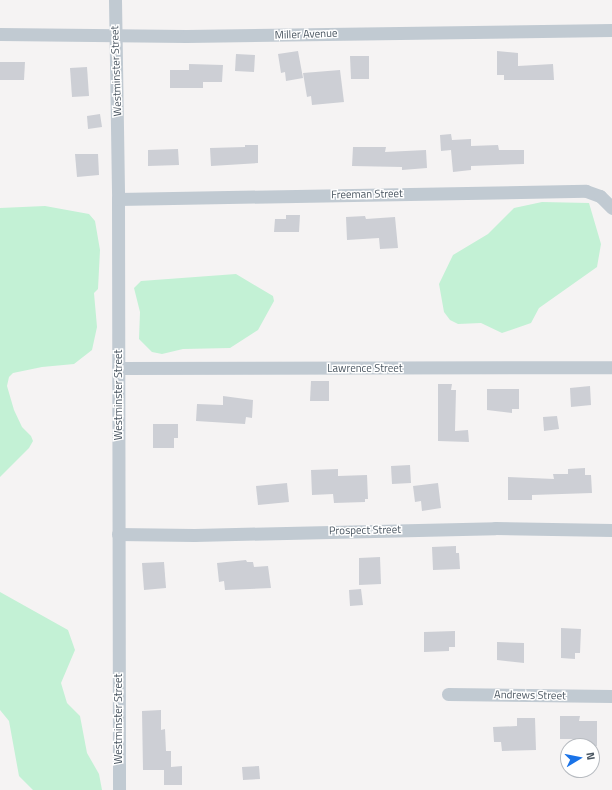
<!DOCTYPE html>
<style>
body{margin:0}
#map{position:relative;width:612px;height:790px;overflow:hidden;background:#f5f3f3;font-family:"Titillium Web",sans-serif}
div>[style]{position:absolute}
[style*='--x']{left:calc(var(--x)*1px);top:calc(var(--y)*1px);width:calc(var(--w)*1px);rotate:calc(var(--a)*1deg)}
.green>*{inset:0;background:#c3f1d5}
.building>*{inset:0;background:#cdcfd5}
.street>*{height:13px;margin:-6.5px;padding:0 6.5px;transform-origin:6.5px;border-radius:6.5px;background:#c1cad2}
span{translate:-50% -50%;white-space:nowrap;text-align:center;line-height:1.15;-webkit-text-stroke:3px #fff;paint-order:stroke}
.street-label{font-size:11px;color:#4a5661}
.north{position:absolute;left:560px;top:738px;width:40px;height:40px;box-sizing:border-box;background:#fff;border:1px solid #b7bbc0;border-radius:50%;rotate:80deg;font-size:11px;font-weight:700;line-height:16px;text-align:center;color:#4a5661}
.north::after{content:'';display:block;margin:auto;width:14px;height:18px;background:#1a73e8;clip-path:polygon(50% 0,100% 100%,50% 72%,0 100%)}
</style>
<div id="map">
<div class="green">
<i style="clip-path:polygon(542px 202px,589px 203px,601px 244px,597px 267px,539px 308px,531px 323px,502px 333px,481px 323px,458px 324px,450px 320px,444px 312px,439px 284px,453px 255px,488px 234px,514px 208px)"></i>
<i style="clip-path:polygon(45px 206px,89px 214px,95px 221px,100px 250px,98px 289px,94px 293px,97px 327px,92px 350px,74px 364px,42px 367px,13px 373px,9px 377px,7px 386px,14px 410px,22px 427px,31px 436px,33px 441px,29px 448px,0 477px,0 208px)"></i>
<i style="clip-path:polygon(236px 274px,273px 296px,274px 301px,258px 330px,230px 348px,183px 349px,162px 354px,152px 352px,139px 339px,140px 312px,134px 288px,141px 281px)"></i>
<i style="clip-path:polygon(0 592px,68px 630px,75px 650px,61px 683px,67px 703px,80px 716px,87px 753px,99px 774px,102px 790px,33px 790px,19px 776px,9px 721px,0 710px)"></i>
</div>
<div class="building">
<i style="clip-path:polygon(298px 51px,303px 78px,286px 81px,285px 72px,281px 73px,278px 54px)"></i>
<i style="clip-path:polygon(497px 51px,518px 53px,518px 66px,553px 64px,554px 80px,504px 80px,504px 75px,497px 75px)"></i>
<i style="clip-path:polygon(236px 54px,255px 55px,254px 72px,235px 71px)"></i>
<i style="clip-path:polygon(350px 56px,369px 56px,369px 79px,351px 79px)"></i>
<i style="clip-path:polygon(0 62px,25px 62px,24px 80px,0 80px)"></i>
<i style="clip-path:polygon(189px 64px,223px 65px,222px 82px,203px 82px,203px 88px,170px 88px,170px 70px,189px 70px)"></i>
<i style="clip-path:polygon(87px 67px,89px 96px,72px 97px,70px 68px)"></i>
<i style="clip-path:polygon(340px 70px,344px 102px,312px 105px,311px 96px,307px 97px,303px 73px)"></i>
<i style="clip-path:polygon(100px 114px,102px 127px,88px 129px,87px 116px)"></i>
<i style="clip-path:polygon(451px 134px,452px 140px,471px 139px,471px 146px,498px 145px,499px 150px,524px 150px,524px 164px,471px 166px,471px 170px,453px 172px,451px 150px,441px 151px,440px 135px)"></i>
<i style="clip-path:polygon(245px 145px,258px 145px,258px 163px,211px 166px,210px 148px,245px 147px)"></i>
<i style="clip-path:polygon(353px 147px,386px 147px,385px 152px,426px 150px,427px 168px,402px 170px,402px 167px,352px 166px)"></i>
<i style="clip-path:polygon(178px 149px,179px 165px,148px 166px,148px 150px)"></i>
<i style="clip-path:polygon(75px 154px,98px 154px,99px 175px,77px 177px)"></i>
<i style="clip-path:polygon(286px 215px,300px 215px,299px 232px,274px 232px,275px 219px,286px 219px)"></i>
<i style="clip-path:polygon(365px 216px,366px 219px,395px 217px,398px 248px,380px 249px,379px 238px,347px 240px,346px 217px)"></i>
<i style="clip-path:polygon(311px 381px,329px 381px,329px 401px,310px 401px)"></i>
<i style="clip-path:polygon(438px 384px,452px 384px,451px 390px,456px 390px,455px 431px,468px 430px,469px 442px,438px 441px)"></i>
<i style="clip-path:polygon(590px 386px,591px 405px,571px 407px,570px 388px)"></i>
<i style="clip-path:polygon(487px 389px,519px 389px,519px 409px,512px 409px,512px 413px,487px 410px)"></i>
<i style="clip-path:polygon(223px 396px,253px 400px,252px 418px,246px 417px,245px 424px,196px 421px,197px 404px,223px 405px)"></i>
<i style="clip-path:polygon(557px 416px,559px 429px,544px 431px,543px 417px)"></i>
<i style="clip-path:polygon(153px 424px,178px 424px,178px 438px,174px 438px,174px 448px,153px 448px)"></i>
<i style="clip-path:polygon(410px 465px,411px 483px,392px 484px,391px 466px)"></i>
<i style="clip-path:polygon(585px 468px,585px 475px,591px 475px,592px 493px,532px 495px,532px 500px,508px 500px,508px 477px,554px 479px,553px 474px,568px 474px,568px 469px)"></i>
<i style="clip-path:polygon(338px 469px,338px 476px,367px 475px,368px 499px,365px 499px,365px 502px,334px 503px,333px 494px,312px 495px,311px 470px)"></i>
<i style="clip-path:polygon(287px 483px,289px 502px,258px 505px,256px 486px)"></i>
<i style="clip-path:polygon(438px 483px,441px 508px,422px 511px,421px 501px,415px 502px,413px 486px)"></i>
<i style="clip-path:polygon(456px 546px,456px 553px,459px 553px,460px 569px,433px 570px,432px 547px)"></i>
<i style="clip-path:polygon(380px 557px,381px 584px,359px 585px,359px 558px)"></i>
<i style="clip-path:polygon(246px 560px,247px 562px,253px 562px,254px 567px,268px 566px,271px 588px,225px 590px,224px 581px,219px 582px,217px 563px)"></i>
<i style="clip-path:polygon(164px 562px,166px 588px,144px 590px,142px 563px)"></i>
<i style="clip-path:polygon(361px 589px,363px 605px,350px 606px,349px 590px)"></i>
<i style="clip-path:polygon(561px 628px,581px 629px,580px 653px,575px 653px,575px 659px,561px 658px)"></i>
<i style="clip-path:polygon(455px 631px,455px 647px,449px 647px,449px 651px,424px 652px,424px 632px)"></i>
<i style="clip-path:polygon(497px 642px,524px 643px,524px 663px,497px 660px)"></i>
<i style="clip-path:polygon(161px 710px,161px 730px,165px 729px,166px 751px,171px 751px,171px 767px,182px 766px,182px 785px,164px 785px,164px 770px,143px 770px,142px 711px)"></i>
<i style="clip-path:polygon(560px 716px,580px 716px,579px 721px,597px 721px,597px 746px,574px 746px,574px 739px,560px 739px)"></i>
<i style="clip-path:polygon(517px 718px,535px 718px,536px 750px,502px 751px,501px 742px,494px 742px,493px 727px,517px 726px)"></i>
<i style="clip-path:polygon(259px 766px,260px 779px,243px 780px,242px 767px)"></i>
</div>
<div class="street">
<i style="--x:115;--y:0;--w:199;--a:89.1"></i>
<i style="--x:118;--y:199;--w:591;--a:89.9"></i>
<i style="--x:0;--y:34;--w:186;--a:0.6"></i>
<i style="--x:186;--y:36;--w:426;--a:-0.8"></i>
<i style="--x:118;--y:199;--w:468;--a:-1"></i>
<i style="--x:586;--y:191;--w:15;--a:20"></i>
<i style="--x:600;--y:196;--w:17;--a:45"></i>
<i style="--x:118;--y:368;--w:494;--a:-0.1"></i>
<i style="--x:118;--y:534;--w:76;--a:0.8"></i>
<i style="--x:194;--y:535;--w:301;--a:-1.3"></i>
<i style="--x:495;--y:528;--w:117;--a:1"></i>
<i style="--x:448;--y:694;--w:164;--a:0.7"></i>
</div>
<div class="street-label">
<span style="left:306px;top:34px;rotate:-2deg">Miller Avenue</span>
<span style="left:116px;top:71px;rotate:-92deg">Westminster Street</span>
<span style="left:367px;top:194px;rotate:-1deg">Freeman Street</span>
<span style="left:365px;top:368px">Lawrence Street</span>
<span style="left:118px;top:395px;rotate:-90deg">Westminster Street</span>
<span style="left:365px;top:530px;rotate:-1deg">Prospect Street</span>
<span style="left:530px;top:695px;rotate:1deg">Andrews Street</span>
<span style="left:118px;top:719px;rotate:-90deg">Westminster Street</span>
</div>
<div class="north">N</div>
</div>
